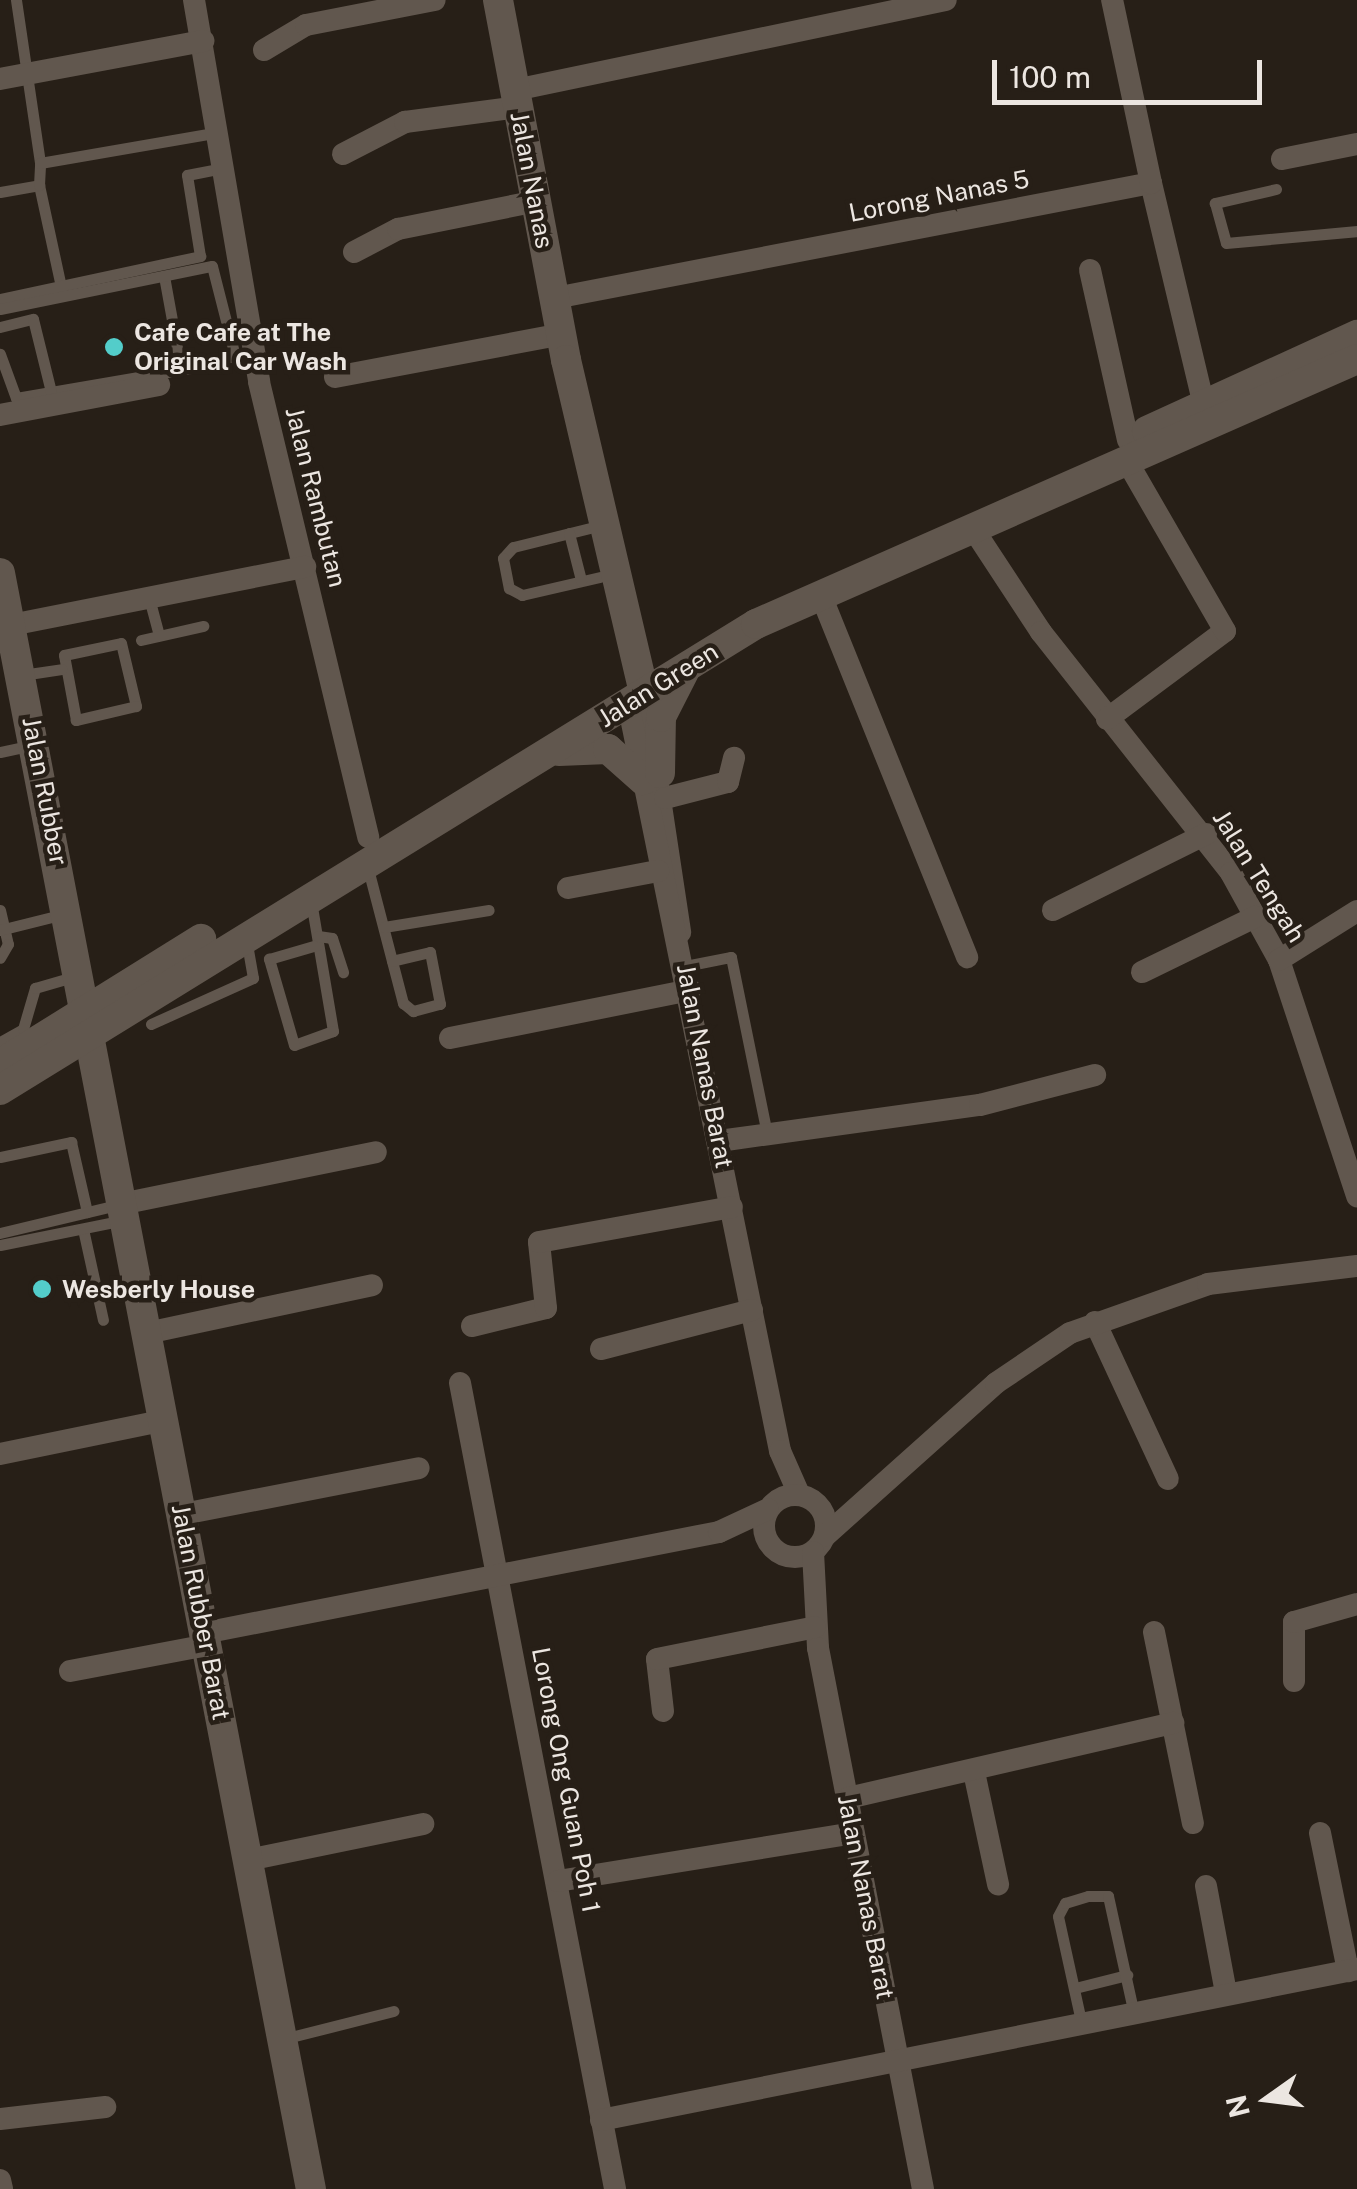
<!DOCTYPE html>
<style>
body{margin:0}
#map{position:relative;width:1357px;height:2189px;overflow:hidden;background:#271f17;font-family:"Public Sans",sans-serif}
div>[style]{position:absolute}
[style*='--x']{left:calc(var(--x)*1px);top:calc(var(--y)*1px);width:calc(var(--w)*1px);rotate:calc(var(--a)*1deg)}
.lane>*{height:11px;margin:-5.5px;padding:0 5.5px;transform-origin:5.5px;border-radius:5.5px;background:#61574e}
.street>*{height:22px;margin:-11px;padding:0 11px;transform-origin:11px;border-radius:11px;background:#61574e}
.street>.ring{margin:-11px;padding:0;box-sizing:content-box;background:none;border:22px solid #61574e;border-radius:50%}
.secondary>*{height:30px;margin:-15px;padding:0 15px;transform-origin:15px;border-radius:15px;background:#61574e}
.dots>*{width:28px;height:28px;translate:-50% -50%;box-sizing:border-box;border:5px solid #271f17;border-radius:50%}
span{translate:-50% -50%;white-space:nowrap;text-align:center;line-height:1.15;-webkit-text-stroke:9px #271f17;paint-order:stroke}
.street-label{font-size:25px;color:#ece6e1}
.poi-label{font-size:25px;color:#ece6e1;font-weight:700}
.left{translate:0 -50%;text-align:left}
.north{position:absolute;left:1217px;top:2049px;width:100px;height:100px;-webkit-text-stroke:8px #271f17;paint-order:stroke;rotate:256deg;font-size:28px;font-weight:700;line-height:40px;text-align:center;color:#ece6e1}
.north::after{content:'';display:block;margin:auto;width:35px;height:45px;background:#ece6e1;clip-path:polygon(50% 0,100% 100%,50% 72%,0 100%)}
.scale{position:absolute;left:992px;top:60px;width:270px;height:45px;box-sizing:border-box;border:5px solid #ece6e1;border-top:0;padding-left:12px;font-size:30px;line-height:35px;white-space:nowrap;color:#ece6e1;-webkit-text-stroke:8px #271f17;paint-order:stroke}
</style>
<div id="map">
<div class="lane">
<i style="--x:16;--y:0;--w:165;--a:81.6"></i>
<i style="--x:39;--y:185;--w:104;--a:77.8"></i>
<i style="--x:1276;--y:189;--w:63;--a:167.1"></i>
<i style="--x:1215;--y:203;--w:41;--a:74.6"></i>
<i style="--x:1226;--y:243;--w:132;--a:-5.2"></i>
<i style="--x:0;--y:192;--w:40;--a:-10"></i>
<i style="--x:39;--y:185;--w:22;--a:-87"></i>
<i style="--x:40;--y:163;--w:182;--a:-9.8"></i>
<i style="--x:164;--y:276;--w:96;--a:79.7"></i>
<i style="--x:0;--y:299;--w:205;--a:-12.1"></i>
<i style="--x:200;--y:256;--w:82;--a:-99.1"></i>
<i style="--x:187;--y:175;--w:36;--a:-11"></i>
<i style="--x:0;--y:309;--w:216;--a:-11.5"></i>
<i style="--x:212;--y:266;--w:89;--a:75.7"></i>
<i style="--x:234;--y:352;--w:13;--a:129"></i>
<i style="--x:226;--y:362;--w:213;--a:170.3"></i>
<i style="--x:16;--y:398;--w:47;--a:-110"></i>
<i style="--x:0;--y:327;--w:34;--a:-14"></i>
<i style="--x:33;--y:319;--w:75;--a:76.1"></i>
<i style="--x:590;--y:528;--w:79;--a:166.1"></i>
<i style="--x:513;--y:547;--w:15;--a:132"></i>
<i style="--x:503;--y:558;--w:31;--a:79"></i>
<i style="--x:509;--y:588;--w:15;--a:28"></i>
<i style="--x:522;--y:595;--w:80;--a:-13"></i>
<i style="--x:569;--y:533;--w:49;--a:75.7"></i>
<i style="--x:149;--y:598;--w:38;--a:75"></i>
<i style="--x:141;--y:640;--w:64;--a:-12.7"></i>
<i style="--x:121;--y:643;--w:65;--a:76.6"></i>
<i style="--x:136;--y:706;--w:62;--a:166.9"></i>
<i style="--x:76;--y:720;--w:66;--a:-100.5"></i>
<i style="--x:64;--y:655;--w:58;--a:-11.9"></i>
<i style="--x:22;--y:675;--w:40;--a:-8.5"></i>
<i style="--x:0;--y:752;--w:33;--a:-12"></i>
<i style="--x:367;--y:865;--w:143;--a:75.4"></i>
<i style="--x:403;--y:1003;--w:13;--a:39"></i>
<i style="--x:413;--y:1011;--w:28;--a:-15"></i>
<i style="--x:440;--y:1004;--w:53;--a:-100.9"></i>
<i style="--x:430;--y:952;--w:39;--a:167"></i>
<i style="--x:311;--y:901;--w:132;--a:80.4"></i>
<i style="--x:333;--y:1031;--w:41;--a:160.3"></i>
<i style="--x:294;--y:1045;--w:90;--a:-106.2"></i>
<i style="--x:269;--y:959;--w:50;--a:-16.3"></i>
<i style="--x:0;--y:910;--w:35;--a:77"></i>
<i style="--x:8;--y:944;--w:16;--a:120"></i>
<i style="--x:384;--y:927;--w:106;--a:-9.2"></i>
<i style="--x:0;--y:930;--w:66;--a:-14"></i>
<i style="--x:318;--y:936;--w:14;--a:8"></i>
<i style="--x:332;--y:938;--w:36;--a:72"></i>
<i style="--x:685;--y:966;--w:47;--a:-11.1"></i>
<i style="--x:731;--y:957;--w:181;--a:78.5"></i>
<i style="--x:151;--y:1024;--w:112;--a:-24.3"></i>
<i style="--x:253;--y:978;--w:40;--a:-100"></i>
<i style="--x:0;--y:1042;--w:26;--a:-29"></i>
<i style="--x:23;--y:1029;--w:43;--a:-73.7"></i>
<i style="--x:35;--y:988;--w:43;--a:-16.3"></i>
<i style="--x:0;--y:1157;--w:73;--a:-11.9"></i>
<i style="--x:71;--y:1142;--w:72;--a:77.1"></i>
<i style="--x:83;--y:1229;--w:93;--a:77.6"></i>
<i style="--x:0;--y:1233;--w:124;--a:-13.5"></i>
<i style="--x:0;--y:1245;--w:126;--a:-11.4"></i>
<i style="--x:1075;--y:1988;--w:54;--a:-14"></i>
<i style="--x:1081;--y:2021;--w:107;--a:-102.4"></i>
<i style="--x:1058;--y:1916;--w:15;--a:-62"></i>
<i style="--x:1065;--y:1903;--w:24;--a:-17"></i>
<i style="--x:1088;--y:1896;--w:20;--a:0"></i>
<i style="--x:1108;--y:1896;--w:117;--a:77.6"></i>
<i style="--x:283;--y:2039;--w:114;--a:-14.2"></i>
</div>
<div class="street">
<i style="--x:194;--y:0;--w:387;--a:80.3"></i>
<i style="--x:259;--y:382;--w:468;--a:76.5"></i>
<i style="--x:264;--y:50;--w:49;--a:-30.8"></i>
<i style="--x:306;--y:25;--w:131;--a:-11"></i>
<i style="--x:0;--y:79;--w:207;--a:-10.6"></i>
<i style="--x:515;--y:90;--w:440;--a:-11.8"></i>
<i style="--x:343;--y:154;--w:70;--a:-27.3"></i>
<i style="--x:405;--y:122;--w:115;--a:-7.5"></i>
<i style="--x:1282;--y:159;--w:76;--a:-11.3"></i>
<i style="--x:1151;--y:183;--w:228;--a:76.6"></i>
<i style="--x:354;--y:252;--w:50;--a:-27.6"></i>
<i style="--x:398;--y:229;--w:142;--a:-11.4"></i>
<i style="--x:1090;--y:270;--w:174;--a:77.4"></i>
<i style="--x:555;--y:298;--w:607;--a:-10.92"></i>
<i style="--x:1151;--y:183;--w:187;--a:-102"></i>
<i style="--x:335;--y:377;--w:231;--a:-10.7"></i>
<i style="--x:0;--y:415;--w:162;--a:-10.7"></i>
<i style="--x:972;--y:527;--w:126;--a:56.7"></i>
<i style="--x:1041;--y:632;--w:307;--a:51.7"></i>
<i style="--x:1231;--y:873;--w:99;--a:61.1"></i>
<i style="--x:1279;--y:960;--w:249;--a:71.7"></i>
<i style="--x:820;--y:593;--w:393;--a:68"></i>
<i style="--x:11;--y:625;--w:300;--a:-11.2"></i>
<i style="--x:644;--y:693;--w:242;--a:81.4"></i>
<i style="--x:628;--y:703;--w:763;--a:78.51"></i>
<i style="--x:780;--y:1451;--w:47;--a:66.2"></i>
<i style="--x:1107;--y:719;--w:147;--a:-36.7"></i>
<i style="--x:1225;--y:631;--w:196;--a:-120"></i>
<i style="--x:665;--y:798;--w:65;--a:-14.3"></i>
<i style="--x:728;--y:782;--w:25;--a:-76"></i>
<i style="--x:568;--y:888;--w:92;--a:-10.7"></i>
<i style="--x:1053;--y:910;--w:171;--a:-26.4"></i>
<i style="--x:1279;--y:960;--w:92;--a:-32.1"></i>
<i style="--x:1142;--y:972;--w:126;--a:-26"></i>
<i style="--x:450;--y:1038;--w:245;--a:-11.3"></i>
<i style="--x:719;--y:1141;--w:263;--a:-7.9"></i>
<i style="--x:980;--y:1105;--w:119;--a:-14.6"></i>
<i style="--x:121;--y:1204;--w:260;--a:-11.5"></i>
<i style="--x:1095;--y:1322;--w:173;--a:65.1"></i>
<i style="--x:472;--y:1326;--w:76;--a:-13.7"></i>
<i style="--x:546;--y:1308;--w:66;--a:-96.1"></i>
<i style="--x:539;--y:1242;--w:196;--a:-10.3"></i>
<i style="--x:147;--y:1333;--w:230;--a:-12"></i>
<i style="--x:601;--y:1349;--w:156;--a:-14.5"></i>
<i style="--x:460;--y:1383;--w:821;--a:79.11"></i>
<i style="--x:0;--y:1454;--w:168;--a:-11.6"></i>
<i class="ring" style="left:764px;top:1495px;width:40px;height:40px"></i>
<i style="--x:183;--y:1514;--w:240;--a:-11"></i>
<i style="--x:825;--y:1536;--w:229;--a:-41.8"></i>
<i style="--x:996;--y:1383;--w:89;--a:-34"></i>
<i style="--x:1070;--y:1333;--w:146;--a:-19.5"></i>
<i style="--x:1208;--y:1284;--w:150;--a:-6.9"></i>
<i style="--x:813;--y:1552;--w:96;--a:87"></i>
<i style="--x:818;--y:1648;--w:551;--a:79.02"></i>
<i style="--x:1154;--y:1632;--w:195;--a:78.5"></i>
<i style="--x:204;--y:1633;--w:525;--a:-11.1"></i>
<i style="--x:719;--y:1532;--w:54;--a:-25.1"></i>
<i style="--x:70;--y:1671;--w:140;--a:-10.7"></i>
<i style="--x:1294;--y:1681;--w:59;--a:-90"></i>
<i style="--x:1294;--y:1622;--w:66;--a:-15.9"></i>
<i style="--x:663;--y:1711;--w:52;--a:-96.6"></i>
<i style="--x:657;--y:1659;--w:161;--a:-11.4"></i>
<i style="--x:974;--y:1772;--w:115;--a:77.9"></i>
<i style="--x:848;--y:1798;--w:334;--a:-13"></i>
<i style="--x:1320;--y:1833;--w:141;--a:78.5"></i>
<i style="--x:248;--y:1860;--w:179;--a:-11.6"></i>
<i style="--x:558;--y:1881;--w:299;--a:-9.2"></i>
<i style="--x:1206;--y:1886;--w:109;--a:79.4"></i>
<i style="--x:0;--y:2119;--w:106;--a:-6.5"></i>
<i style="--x:601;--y:2120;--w:771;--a:-11.3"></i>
<i style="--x:0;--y:2180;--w:9;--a:77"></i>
</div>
<div class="secondary">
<i style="--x:498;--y:0;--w:366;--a:79.3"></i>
<i style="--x:566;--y:360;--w:342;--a:76.8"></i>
<i style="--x:1147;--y:431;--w:231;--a:-24.6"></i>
<i style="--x:0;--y:573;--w:1646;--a:79.11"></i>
<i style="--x:559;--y:751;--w:49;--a:-2.3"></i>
<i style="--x:608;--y:749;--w:47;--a:41.5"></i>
<i style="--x:660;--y:773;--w:56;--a:-89"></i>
<i style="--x:661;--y:717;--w:55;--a:-63"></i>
<i style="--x:0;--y:1064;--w:237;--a:-31.9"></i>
<i style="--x:0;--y:1090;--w:888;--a:-31.65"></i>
<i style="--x:756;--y:624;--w:657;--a:-23.79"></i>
</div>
<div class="dots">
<i style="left:114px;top:347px;background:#53cdca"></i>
<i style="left:42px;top:1289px;background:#53cdca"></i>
</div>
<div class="street-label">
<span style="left:532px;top:180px;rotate:79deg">Jalan Nanas</span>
<span style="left:939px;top:196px;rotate:-11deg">Lorong Nanas 5</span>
<span style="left:316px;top:497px;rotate:76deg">Jalan Rambutan</span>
<span style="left:658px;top:685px;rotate:-32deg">Jalan Green</span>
<span style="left:45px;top:791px;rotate:79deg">Jalan Rubber</span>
<span style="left:1259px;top:876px;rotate:58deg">Jalan Tengah</span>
<span style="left:705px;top:1066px;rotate:79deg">Jalan Nanas Barat</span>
<span style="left:201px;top:1612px;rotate:79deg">Jalan Rubber Barat</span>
<span style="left:566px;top:1780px;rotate:79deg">Lorong Ong Guan Poh 1</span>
<span style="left:866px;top:1897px;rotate:79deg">Jalan Nanas Barat</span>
</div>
<div class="poi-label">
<span class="left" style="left:134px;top:347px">Cafe Cafe at The<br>Original Car Wash</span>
<span class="left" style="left:62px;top:1289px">Wesberly House</span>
</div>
<div class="north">N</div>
<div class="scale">100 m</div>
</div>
